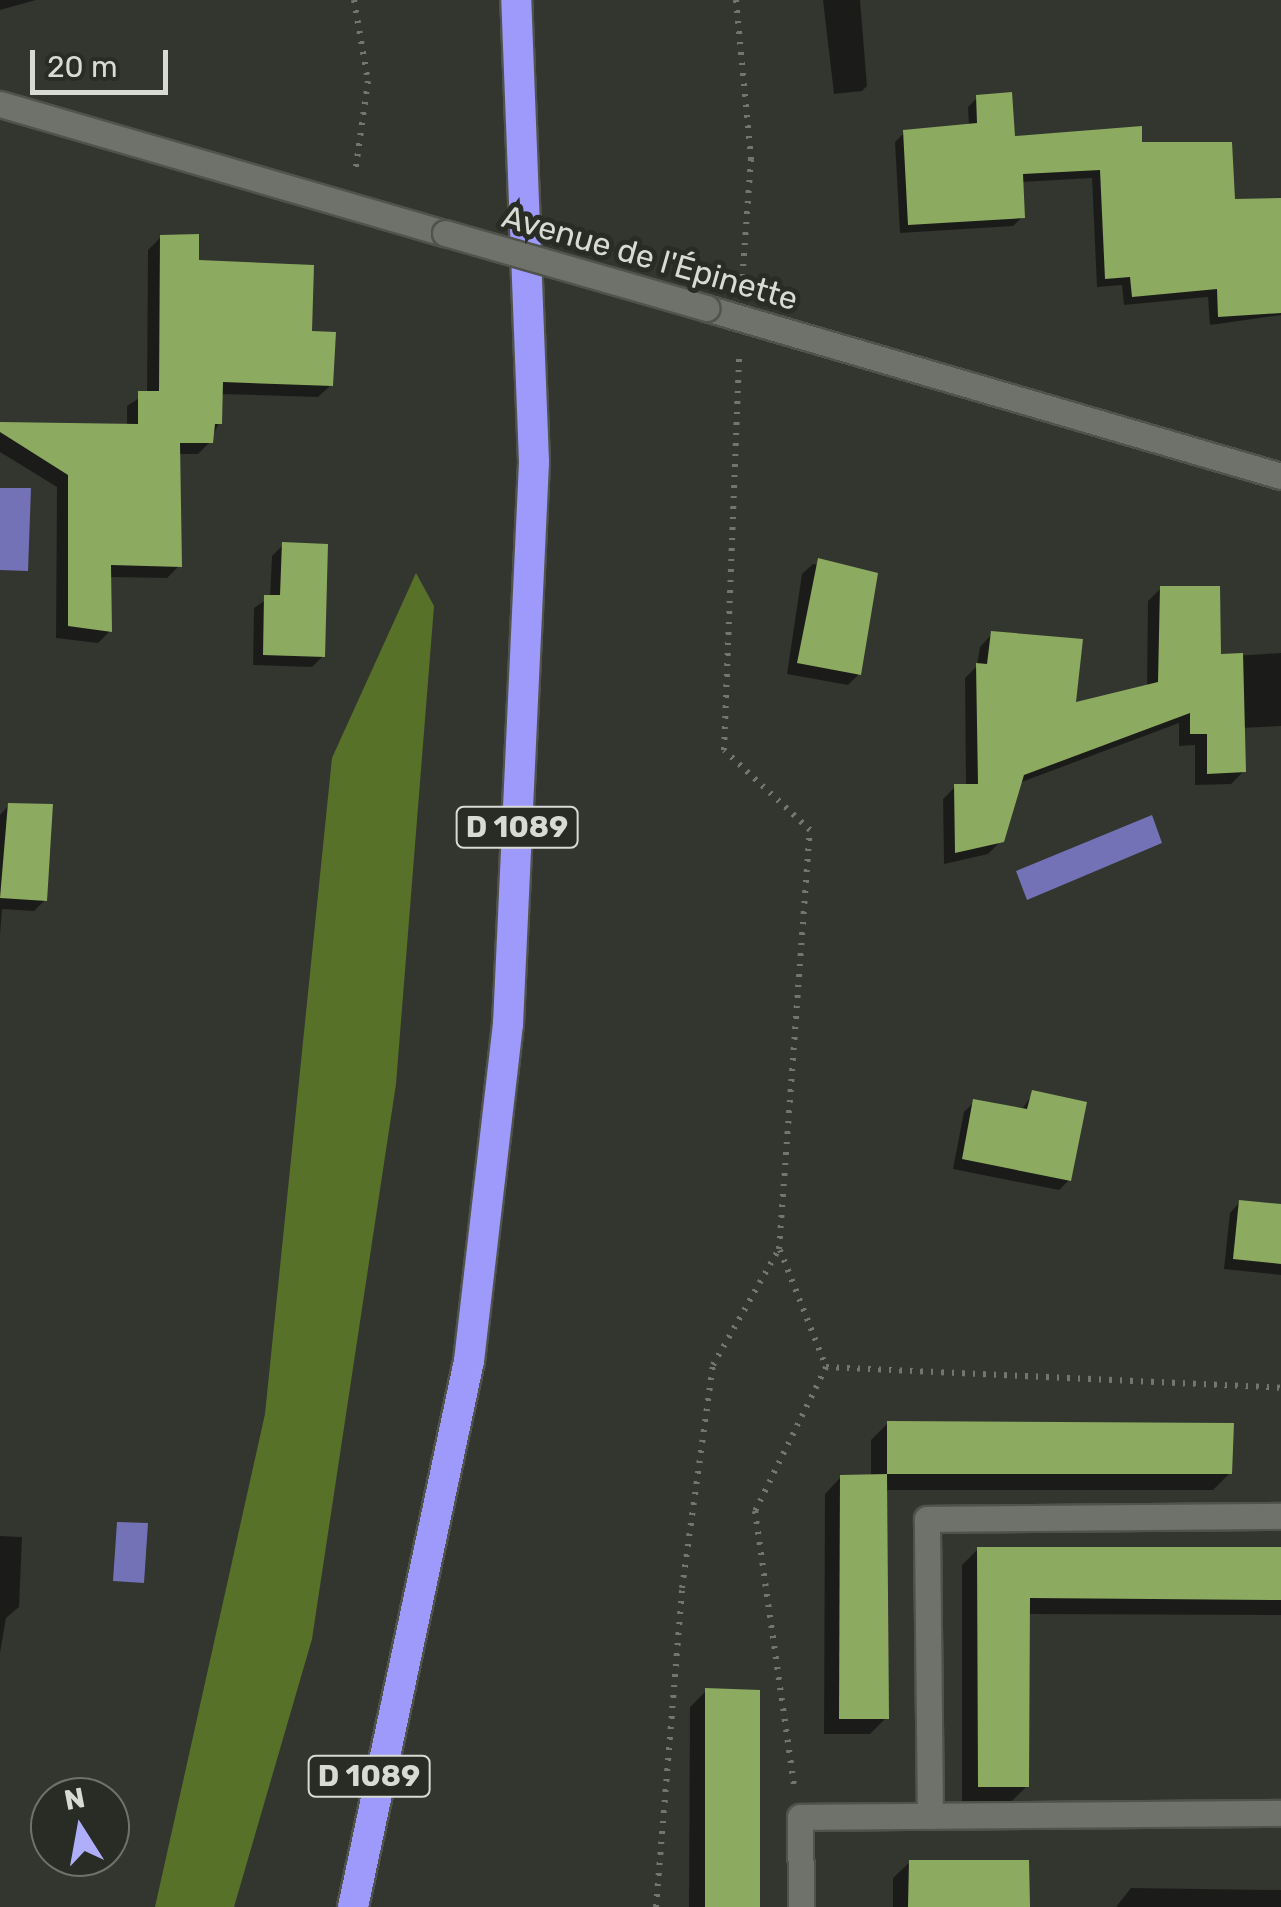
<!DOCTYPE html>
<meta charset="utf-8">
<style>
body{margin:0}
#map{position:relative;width:1281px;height:1907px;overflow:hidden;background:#33362f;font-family:Rubik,sans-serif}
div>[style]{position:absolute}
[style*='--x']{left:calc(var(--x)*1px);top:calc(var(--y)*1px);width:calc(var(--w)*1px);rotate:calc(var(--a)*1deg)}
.forest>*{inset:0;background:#577129}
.water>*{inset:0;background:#7372b6}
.shadow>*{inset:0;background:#0007}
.building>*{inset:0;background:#8daa61}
.path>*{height:6px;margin-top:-3px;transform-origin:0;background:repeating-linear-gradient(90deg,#737670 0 2.5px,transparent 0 10.5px)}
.roads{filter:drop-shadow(2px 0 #50534c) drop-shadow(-2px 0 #50534c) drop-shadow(0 2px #50534c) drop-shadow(0 -2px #50534c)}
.street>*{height:25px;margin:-12.5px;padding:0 12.5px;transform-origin:12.5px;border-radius:12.5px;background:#6f726b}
.secondary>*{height:25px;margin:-12.5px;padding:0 12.5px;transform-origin:12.5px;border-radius:12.5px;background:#6f726b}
.highway>*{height:30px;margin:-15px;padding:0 15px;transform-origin:15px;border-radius:15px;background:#9d9afb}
.bridges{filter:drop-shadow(2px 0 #50534c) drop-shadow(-2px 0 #50534c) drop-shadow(0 2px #50534c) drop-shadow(0 -2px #50534c)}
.secondary-bridge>*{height:25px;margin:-12.5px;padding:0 12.5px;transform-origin:12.5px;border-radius:12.5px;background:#6f726b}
span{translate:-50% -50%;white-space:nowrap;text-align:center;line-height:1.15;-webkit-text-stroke:10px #292c25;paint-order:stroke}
.shield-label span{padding:2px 8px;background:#292c25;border:2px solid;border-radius:8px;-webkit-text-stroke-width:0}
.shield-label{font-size:30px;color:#d8dad5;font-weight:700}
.street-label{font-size:32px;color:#d8dad5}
.north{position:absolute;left:30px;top:1777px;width:100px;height:100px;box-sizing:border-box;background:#292c25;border:2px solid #6f726b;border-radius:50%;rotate:349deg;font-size:28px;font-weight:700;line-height:40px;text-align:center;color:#d8dad5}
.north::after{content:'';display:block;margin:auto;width:35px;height:45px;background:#aeaefa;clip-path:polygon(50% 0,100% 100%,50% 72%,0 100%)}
.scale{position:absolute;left:30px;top:50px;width:138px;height:45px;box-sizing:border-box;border:5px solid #d8dad5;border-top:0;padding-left:12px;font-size:30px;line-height:35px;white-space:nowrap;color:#d8dad5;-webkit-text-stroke:8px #292c25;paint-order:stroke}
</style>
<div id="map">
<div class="forest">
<i style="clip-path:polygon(416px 573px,434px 606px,396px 1084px,312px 1639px,234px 1907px,155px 1907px,265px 1414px,332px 758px)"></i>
</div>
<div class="water">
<i style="clip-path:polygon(0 488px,31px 488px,28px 571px,0 570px)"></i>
<i style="clip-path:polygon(1152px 815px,1162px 843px,1027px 900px,1016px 871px)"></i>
<i style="clip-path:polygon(117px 1522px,148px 1523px,144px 1583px,113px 1581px)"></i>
</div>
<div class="shadow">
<i style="clip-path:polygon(0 0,36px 0,0 10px)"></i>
<i style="clip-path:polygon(823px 0,860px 0,867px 86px,862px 91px,834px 94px)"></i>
<i style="clip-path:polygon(977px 98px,1013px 138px,1140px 145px,1233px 201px,1281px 200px,1281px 315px,1210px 325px,1208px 297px,1124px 305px,1122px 285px,1097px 287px,1092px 178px,1021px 182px,1022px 217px,1013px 226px,900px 233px,895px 142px,904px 133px,969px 126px,968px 107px)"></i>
<i style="clip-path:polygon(161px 237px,309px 333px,331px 385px,318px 397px,220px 394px,219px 423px,210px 442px,198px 454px,178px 454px,179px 566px,167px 578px,109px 577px,110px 631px,98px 643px,56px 638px,57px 487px,0 452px,0 425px,127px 427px,127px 406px,147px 393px,148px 250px)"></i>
<i style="clip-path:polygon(283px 545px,323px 656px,312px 667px,253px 665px,254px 608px,270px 597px,272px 556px)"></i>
<i style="clip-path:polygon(813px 564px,875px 575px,859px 674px,848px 685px,787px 674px,802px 574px)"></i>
<i style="clip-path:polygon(1161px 588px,1219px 657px,1281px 653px,1281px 726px,1242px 728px,1244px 771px,1231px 784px,1195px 785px,1195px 745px,1179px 746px,1179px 723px,1019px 783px,1001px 841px,988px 854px,944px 864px,943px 799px,955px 787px,966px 787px,965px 678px,977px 666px,980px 647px,992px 634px,1073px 705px,1147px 687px,1148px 601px)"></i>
<i style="clip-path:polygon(9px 805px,45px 900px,34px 911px,2px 909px,0 935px,0 815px)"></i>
<i style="clip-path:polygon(1033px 1093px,1069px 1180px,1059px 1190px,953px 1169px,964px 1112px,974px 1102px,1021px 1111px)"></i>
<i style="clip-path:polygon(1240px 1202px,1281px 1207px,1281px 1275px,1224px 1269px,1230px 1213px)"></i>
<i style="clip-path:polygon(888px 1423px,1230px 1473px,1213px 1490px,884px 1490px,886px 1718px,870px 1734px,824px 1734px,825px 1494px,841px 1477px,871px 1477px,871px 1440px)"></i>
<i style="clip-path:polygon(0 1536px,22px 1537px,19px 1607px,6px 1618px,0 1653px)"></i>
<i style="clip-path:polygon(978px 1549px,1281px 1550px,1281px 1615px,1027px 1614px,1027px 1786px,1010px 1803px,962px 1803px,962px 1565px)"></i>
<i style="clip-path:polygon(706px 1691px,757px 1907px,689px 1907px,690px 1707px)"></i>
<i style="clip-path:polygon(910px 1862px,1027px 1907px,893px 1907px,893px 1878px)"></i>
<i style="clip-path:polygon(1131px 1888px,1281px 1890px,1281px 1907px,1116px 1907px)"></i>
</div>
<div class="building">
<i style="clip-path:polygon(1012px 92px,1015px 136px,1142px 126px,1142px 142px,1232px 142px,1235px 199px,1281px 198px,1281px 313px,1218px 317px,1217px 289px,1132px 297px,1130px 277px,1105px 279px,1100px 170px,1023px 174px,1025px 218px,908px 225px,903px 130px,977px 123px,976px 95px)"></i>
<i style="clip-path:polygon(199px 234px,199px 260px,314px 265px,312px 331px,336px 332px,333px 386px,223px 382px,222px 424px,215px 424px,213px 443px,180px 443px,182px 567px,111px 565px,112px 632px,68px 626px,68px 475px,0 432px,0 422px,138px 424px,138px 391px,159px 391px,160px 235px)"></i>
<i style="clip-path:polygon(282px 542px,328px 544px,325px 657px,263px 655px,264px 595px,280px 595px)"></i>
<i style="clip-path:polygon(818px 558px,878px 573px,861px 675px,797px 663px)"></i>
<i style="clip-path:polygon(1160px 586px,1220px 586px,1221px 654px,1243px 653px,1246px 772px,1207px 774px,1207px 734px,1190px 734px,1190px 713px,1024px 775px,1004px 842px,955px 853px,954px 784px,978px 784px,976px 663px,987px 664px,991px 631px,1083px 639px,1076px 702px,1158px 682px)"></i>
<i style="clip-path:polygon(8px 803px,53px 804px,47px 901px,0 898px)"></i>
<i style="clip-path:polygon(1032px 1090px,1087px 1102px,1071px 1181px,962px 1159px,973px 1099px,1027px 1109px)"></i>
<i style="clip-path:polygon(1239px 1200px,1281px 1204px,1281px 1264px,1233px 1259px)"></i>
<i style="clip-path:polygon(887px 1421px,1234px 1423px,1232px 1474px,887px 1474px)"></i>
<i style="clip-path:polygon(887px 1474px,889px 1719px,839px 1719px,840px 1475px)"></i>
<i style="clip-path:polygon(977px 1547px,1281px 1547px,1281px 1600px,1030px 1598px,1029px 1787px,978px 1787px)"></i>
<i style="clip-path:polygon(705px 1688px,760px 1690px,760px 1907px,705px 1907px)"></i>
<i style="clip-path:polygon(909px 1860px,1029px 1860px,1030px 1907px,908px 1907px)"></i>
</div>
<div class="path">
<i style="--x:354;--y:0;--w:82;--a:80.2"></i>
<i style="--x:368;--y:81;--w:94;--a:98"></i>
<i style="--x:736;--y:0;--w:160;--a:84.6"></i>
<i style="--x:751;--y:159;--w:124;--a:94.2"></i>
<i style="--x:780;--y:1250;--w:126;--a:68.5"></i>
<i style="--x:826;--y:1367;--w:161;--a:116.2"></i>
<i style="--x:755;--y:1511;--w:276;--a:81.9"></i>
<i style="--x:826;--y:1367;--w:455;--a:2.6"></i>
<i style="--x:656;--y:1907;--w:320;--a:-85.3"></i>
<i style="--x:682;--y:1588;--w:225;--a:-82.1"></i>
<i style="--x:713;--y:1365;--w:133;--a:-60.4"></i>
<i style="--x:779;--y:1249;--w:420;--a:-85.8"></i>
<i style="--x:810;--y:830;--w:117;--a:-137.1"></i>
<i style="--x:724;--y:750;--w:395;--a:-87.8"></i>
</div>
<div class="roads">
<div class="street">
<i style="--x:930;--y:1816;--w:297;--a:-90.6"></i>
<i style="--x:927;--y:1519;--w:354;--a:-0.5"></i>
<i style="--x:801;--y:1907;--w:90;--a:-90.6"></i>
<i style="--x:800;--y:1817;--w:481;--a:-0.5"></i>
</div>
<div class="secondary">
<i style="--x:0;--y:104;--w:463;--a:16.2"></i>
<i style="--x:706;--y:308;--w:599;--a:16.29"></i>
</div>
<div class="highway">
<i style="--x:353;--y:1907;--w:558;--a:-78.01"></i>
<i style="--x:469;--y:1361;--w:339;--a:-83.4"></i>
<i style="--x:508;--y:1024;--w:563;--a:-87.35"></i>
<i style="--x:534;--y:462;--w:462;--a:-92.2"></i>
</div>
</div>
<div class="bridges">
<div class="secondary-bridge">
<i style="--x:445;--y:233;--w:272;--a:16"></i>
</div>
</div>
<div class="shield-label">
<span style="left:517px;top:827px">D 1089</span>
<span style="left:369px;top:1776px">D 1089</span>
</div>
<div class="street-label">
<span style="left:650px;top:258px;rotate:16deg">Avenue de l'Épinette</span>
</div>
<div class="north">N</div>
<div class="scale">20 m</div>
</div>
